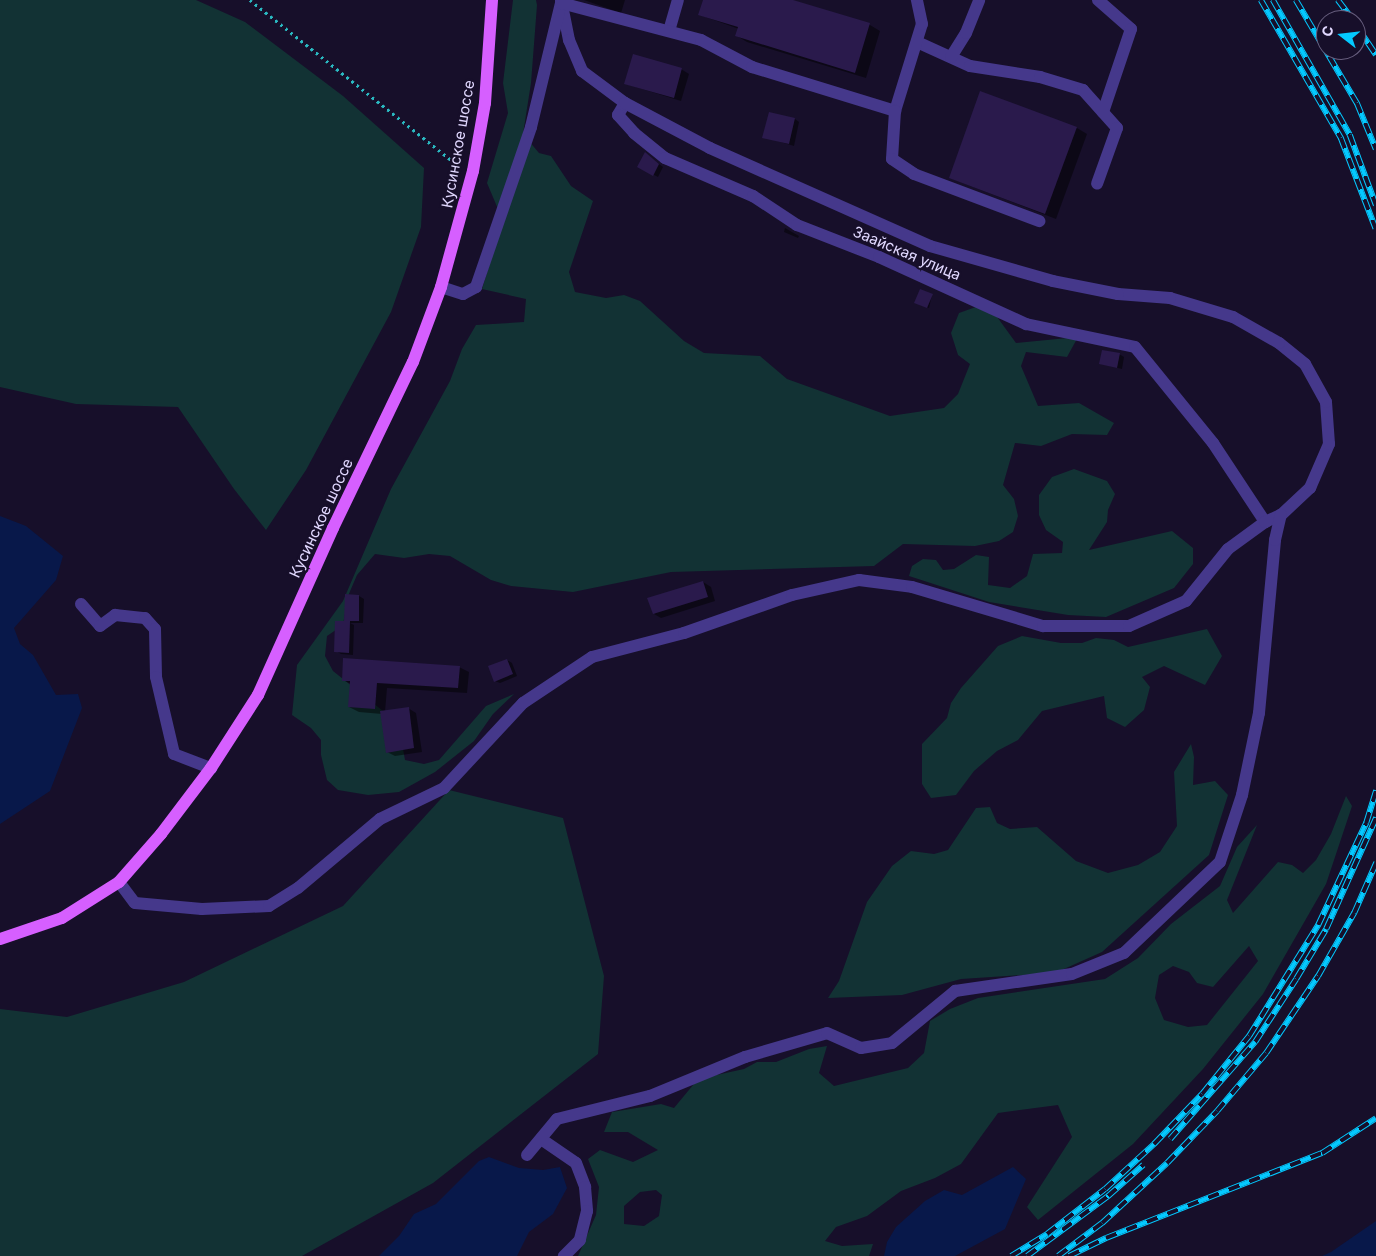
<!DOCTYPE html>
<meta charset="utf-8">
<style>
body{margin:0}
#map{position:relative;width:1376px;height:1256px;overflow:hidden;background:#170f2a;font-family:Inter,sans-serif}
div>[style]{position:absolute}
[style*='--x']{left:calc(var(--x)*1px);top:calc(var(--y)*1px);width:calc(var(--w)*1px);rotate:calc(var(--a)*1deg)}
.green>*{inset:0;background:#123234}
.water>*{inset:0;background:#08184a}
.shadow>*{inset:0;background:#0007}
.building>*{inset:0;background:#2a1a4c}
.path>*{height:2.5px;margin-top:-1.25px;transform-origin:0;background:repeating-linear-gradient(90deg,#2ab9c1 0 2.5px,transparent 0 6.5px)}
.minor>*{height:12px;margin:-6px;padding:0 6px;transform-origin:6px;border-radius:6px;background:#45388b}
.major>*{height:12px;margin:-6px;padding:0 6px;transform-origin:6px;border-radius:6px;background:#d65fff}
.rail>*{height:5.5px;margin-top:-2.75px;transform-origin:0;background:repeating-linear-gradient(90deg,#170f2a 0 11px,#04c9ff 0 22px);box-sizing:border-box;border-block:1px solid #04c9ff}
span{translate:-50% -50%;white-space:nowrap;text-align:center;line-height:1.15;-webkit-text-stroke:4.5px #170f2a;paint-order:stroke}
.street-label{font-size:15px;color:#e1d8ff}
.north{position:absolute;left:1316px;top:10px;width:50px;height:50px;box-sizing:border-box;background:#170f2a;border:1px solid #685f7f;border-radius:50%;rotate:286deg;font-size:14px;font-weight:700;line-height:20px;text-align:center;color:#e1d8ff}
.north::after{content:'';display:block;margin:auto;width:18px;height:22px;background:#04c9ff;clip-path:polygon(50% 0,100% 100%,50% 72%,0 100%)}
</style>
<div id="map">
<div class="green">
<i style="clip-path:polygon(0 0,196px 0,245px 22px,343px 96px,424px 168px,421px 227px,391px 312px,306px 470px,266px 530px,234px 489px,178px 407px,76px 404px,0 387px)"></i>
<i style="clip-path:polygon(513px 0,536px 0,537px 5px,531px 83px,523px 134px,539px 153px,551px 156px,571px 186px,593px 201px,569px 272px,575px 292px,606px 298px,624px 295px,640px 301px,684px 341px,704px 353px,760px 356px,787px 379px,890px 416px,944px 408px,958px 394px,970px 364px,958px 355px,951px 333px,959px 313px,987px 303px,1016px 343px,1078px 337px,1067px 357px,1026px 352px,1021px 366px,1038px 406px,1079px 403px,1114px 423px,1107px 435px,1072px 434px,1041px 446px,1015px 443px,1003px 485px,1014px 499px,1018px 516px,1013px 532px,999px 541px,975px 546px,903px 544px,874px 566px,671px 572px,573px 592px,511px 586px,491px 580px,450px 556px,429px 554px,404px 558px,375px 554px,357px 575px,348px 596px,343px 625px,327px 636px,325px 656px,333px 671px,383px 711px,402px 743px,405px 760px,424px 764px,439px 760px,486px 706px,514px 694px,493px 714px,474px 741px,435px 772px,399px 792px,368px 795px,338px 790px,327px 780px,321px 755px,321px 740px,311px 728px,292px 715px,297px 665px,343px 601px,391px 489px,450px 381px,462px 349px,476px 325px,524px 322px,526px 299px,482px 289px,494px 250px,498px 209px,487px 183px,508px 113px,503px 83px)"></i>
<i style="clip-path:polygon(1074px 469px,1107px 481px,1115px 494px,1108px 510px,1107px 522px,1089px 550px,1172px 531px,1193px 548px,1193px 564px,1174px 588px,1106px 617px,1068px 615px,989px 602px,909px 576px,912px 566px,923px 559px,936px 560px,943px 570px,954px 569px,976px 555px,989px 557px,988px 585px,1010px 588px,1027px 576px,1033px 554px,1062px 553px,1063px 542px,1046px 530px,1039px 515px,1039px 495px,1052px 477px)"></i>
<i style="clip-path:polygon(1207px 629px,1222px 656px,1205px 685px,1164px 666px,1142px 677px,1150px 687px,1144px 710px,1125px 727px,1107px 718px,1104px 696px,1042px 711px,1018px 740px,997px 751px,974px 771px,956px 795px,931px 798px,922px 784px,922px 744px,947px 718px,951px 703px,961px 688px,998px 646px,1022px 636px,1061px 643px,1082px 643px,1096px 638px,1114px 640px,1128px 647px)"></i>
<i style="clip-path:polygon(1191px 744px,1194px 757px,1193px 785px,1215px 781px,1228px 795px,1209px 855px,1102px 952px,1055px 973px,961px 979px,902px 995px,828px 998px,839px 981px,867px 902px,892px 866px,911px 851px,934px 854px,948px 850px,976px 808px,990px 807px,997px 823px,1010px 829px,1037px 827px,1076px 861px,1108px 873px,1138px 865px,1160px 852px,1177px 826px,1174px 772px)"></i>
<i style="clip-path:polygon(449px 790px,563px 818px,604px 976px,598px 1054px,433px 1183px,302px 1256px,0 1256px,0 1009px,67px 1017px,184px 982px,343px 906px)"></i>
<i style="clip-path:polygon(evenodd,1346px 796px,1352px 806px,1326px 884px,1263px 994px,1203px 1069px,1133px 1144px,1038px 1220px,1027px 1207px,1072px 1137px,1058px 1105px,998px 1113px,961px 1164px,935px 1178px,901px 1191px,867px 1216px,836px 1227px,825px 1241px,842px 1246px,873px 1244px,869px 1256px,578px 1256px,596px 1215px,599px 1187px,588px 1159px,600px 1150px,633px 1162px,658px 1150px,628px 1132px,604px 1132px,612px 1112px,661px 1104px,674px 1108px,698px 1079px,744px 1069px,757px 1062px,776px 1062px,809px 1049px,827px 1046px,819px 1073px,834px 1086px,908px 1068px,924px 1053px,930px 1021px,950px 1009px,978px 998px,1105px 979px,1138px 958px,1171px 924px,1220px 886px,1237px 847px,1257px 825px,1227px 900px,1233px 913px,1278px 862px,1292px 865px,1303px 873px,1316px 860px,1331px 834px,1346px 796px,1249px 946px,1258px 961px,1207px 1025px,1188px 1027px,1164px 1020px,1155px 998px,1159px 975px,1173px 966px,1189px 972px,1197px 983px,1213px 987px,1249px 946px,1346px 796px,656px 1190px,662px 1195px,659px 1216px,644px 1226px,624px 1224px,624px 1206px,640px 1192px,656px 1190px)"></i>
</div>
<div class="water">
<i style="clip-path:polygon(0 516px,26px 526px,63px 556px,56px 580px,14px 628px,20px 644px,33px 655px,56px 695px,78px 694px,82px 708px,50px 791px,0 824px)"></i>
<i style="clip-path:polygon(489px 1157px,519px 1168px,543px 1170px,560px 1167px,567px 1188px,553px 1214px,529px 1232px,517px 1256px,379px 1256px,399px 1236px,414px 1214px,436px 1204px,479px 1161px)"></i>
<i style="clip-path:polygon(1013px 1167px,1026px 1179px,1005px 1229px,955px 1256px,884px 1256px,887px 1242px,896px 1227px,925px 1201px,944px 1190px,962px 1195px)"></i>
<i style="clip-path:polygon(1376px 1221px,1376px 1256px,1322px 1256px,1331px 1252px)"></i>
</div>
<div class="shadow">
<i style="clip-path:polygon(584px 0,625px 0,621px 13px)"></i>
<i style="clip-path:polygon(704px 0,788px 0,870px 25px,880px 31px,866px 78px,747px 42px,737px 36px,739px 29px,700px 15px)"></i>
<i style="clip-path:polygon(681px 69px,689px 74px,681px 101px,626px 84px)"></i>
<i style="clip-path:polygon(795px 119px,799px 122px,794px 146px,764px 137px)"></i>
<i style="clip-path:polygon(1077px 128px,1087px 134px,1056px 219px,950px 178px)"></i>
<i style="clip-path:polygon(650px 157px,663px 167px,658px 177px,639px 167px)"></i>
<i style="clip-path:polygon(785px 228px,799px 236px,798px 238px,784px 232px)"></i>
<i style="clip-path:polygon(932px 295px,929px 308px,918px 304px)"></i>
<i style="clip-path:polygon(1119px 354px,1124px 357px,1122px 369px,1101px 364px)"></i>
<i style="clip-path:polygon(703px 582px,711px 587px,715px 601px,661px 618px,654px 614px)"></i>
<i style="clip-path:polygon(359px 596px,364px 599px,363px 623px,350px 623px,354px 625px,353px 655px,341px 654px,336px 651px,337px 622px,350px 622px,346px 620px)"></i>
<i style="clip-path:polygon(507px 660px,512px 663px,517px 676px,500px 683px,495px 681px)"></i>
<i style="clip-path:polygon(459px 667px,469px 672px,467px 693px,387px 688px,385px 712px,408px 708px,416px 713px,422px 752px,395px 756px,387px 752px,382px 714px,359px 712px,349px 707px,351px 684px,343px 680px)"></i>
</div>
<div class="building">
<i style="clip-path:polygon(703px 0,793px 0,870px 23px,855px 73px,735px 36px,738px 27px,698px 15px)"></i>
<i style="clip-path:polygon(633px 54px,682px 68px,674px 98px,624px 84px)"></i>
<i style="clip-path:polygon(980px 91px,1077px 127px,1045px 214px,949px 178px)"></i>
<i style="clip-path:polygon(769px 112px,795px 118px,789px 144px,762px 138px)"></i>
<i style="clip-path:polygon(645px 152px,659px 164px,653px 176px,637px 167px)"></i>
<i style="clip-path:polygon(920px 289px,933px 294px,927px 308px,914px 303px)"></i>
<i style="clip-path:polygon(1102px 350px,1120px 353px,1117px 368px,1099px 364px)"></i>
<i style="clip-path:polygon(703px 581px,708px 597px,653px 614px,647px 598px)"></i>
<i style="clip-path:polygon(345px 594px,359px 595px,359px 621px,344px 621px)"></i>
<i style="clip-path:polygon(335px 621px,350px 621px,349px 653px,334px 652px)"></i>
<i style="clip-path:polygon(343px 658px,460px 666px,458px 688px,377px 683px,375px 709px,348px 707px,350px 681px,342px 681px)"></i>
<i style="clip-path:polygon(507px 659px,513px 674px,494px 682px,488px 666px)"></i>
<i style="clip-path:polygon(409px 707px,414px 748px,386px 753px,380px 711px)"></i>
</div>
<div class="path">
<i style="--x:250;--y:0;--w:268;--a:38.5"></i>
</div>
<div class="minor">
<i style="--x:561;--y:0;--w:41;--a:78.7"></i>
<i style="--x:569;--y:40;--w:34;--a:67"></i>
<i style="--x:582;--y:71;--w:54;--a:36.7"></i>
<i style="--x:625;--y:103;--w:14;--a:120"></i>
<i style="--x:618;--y:115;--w:24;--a:48"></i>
<i style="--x:634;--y:133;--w:40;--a:39"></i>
<i style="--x:665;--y:158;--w:96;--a:23.4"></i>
<i style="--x:753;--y:196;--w:53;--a:33.4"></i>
<i style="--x:797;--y:225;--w:88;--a:21.3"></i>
<i style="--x:879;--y:257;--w:162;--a:24.5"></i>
<i style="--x:1026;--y:324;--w:111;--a:11.9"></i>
<i style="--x:1135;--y:347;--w:124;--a:50.9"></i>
<i style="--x:1213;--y:443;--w:95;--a:56.6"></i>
<i style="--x:1098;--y:0;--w:44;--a:41.3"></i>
<i style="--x:1131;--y:29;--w:88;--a:108.6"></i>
<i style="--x:669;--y:31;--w:32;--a:-74"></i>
<i style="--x:917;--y:42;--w:58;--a:24.4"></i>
<i style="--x:970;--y:66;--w:71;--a:8.9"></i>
<i style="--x:1040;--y:77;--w:45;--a:16.8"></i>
<i style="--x:1083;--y:90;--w:51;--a:48.2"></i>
<i style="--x:1117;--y:128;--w:59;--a:109.7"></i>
<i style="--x:951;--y:57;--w:28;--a:-58"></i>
<i style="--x:966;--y:33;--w:35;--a:-68"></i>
<i style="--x:895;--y:111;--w:91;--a:-72.8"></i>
<i style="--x:922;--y:24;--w:25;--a:-102"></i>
<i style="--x:441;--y:287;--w:23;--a:18"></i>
<i style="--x:463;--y:294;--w:15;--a:-28"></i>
<i style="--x:476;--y:287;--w:169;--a:-71"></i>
<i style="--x:531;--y:127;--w:128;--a:-76.4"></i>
<i style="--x:561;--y:3;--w:145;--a:14.8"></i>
<i style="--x:701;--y:40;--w:58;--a:27.9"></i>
<i style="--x:752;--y:67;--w:150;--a:17.1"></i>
<i style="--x:895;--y:111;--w:48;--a:93.6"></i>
<i style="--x:892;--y:159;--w:27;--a:34"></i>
<i style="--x:914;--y:174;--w:134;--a:20.6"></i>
<i style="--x:81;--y:604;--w:29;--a:49"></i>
<i style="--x:100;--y:626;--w:19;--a:-36"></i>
<i style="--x:115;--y:615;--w:30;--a:6"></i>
<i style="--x:145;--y:618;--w:15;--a:48"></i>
<i style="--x:155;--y:629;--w:48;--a:88.8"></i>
<i style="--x:156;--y:677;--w:79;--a:76.8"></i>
<i style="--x:174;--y:754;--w:40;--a:21"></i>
<i style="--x:119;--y:882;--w:26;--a:53"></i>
<i style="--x:135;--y:903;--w:67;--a:5.1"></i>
<i style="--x:202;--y:909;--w:67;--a:-2.6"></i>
<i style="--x:269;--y:906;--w:34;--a:-32"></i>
<i style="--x:298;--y:888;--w:107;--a:-40.1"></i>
<i style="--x:380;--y:819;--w:71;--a:-25.8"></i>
<i style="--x:444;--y:788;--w:116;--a:-47.1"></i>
<i style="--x:523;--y:703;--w:83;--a:-33.7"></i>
<i style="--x:592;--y:657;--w:95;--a:-14.6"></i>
<i style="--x:684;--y:633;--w:114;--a:-19.4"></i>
<i style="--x:792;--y:595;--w:69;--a:-12.6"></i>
<i style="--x:859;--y:580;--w:53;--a:7.5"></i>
<i style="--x:912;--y:587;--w:137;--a:16.6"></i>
<i style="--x:1043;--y:626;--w:86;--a:0"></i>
<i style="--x:1129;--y:626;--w:62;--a:-23.7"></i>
<i style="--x:1186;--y:601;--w:67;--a:-51.1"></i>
<i style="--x:1228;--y:549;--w:46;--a:-36.1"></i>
<i style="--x:1265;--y:522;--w:17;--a:-24"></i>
<i style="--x:1281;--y:515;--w:40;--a:-43"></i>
<i style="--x:1310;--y:488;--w:48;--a:-66.6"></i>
<i style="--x:1329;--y:444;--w:42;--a:-94.1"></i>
<i style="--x:1326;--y:402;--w:43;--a:-118.9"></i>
<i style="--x:1305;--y:364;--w:33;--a:-141"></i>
<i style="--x:1279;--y:343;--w:53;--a:-150.5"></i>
<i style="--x:1233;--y:317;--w:66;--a:-163.2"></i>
<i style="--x:1170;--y:298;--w:52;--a:-175.6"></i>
<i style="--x:1118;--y:294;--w:66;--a:-168.7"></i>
<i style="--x:1053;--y:281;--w:128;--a:-164.1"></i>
<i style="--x:930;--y:246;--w:241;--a:-156"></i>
<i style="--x:710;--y:148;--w:96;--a:-152.1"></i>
<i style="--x:541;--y:1139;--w:42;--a:34.4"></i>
<i style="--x:576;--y:1163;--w:26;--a:69"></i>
<i style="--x:585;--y:1187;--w:24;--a:85"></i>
<i style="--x:587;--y:1211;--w:30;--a:104"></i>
<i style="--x:580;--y:1240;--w:23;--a:135"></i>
<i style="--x:527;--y:1155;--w:47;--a:-50.2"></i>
<i style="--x:557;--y:1119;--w:96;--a:-13.9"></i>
<i style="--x:650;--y:1096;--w:103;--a:-22.3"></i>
<i style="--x:745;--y:1057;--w:85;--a:-16.3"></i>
<i style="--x:827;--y:1033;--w:37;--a:24"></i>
<i style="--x:861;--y:1048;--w:31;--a:-9"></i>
<i style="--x:892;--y:1043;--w:82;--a:-39.5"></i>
<i style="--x:955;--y:991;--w:118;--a:-8.3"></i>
<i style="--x:1072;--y:974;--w:56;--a:-22"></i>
<i style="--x:1124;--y:953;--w:132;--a:-43.5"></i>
<i style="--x:1220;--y:862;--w:71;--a:-71.8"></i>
<i style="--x:1242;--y:795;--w:84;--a:-78.3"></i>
<i style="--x:1259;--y:713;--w:174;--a:-84.7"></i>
<i style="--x:1275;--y:540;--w:26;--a:-77"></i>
</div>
<div class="major">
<i style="--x:0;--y:939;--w:65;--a:-18.7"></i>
<i style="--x:62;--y:918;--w:67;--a:-32.3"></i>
<i style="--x:119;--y:882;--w:64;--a:-48.8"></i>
<i style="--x:161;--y:834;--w:83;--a:-52.9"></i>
<i style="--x:211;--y:768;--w:87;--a:-57.2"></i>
<i style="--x:258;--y:695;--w:183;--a:-65.8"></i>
<i style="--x:333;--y:528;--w:184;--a:-64.3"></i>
<i style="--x:413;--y:362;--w:80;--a:-69.5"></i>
<i style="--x:441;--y:287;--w:120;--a:-74.6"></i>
<i style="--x:473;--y:171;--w:69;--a:-80"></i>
<i style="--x:485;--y:103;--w:103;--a:-86.1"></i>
</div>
<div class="rail">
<i style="--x:1261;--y:0;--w:160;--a:59.9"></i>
<i style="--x:1341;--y:138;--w:97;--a:69"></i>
<i style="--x:1273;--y:0;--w:155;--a:60.3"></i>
<i style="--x:1350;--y:135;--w:75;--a:69.6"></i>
<i style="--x:1296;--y:0;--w:120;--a:59.4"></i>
<i style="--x:1357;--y:103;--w:50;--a:67.6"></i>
<i style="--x:1338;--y:0;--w:25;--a:53"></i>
<i style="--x:1356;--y:25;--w:36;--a:56"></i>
<i style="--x:1170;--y:1139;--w:129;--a:-48.8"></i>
<i style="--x:1255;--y:1042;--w:75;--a:-56.9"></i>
<i style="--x:1296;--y:979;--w:58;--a:-59"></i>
<i style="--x:1326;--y:929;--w:122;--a:-65.8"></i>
<i style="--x:1011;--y:1256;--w:42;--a:-31.4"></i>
<i style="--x:1047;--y:1234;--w:73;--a:-37.8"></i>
<i style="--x:1105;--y:1189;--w:67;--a:-42.6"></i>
<i style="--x:1154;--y:1144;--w:69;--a:-46.2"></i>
<i style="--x:1202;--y:1094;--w:75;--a:-51"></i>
<i style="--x:1249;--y:1036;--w:131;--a:-58.1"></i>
<i style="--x:1318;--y:925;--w:113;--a:-64.8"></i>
<i style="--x:1366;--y:823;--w:34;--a:-73"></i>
<i style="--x:1027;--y:1256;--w:101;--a:-36.5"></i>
<i style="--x:1108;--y:1196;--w:47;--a:-41.5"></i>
<i style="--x:1058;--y:1256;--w:55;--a:-36.9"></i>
<i style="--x:1102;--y:1223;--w:88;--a:-42.7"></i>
<i style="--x:1167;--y:1163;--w:72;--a:-46.1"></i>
<i style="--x:1217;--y:1111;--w:76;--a:-49.8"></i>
<i style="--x:1266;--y:1053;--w:93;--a:-56"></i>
<i style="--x:1318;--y:976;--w:73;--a:-60.3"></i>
<i style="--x:1354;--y:913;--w:55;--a:-66.3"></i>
<i style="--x:1069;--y:1256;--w:41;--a:-25.9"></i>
<i style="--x:1106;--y:1238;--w:232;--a:-21.5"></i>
<i style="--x:1322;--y:1153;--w:64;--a:-32.9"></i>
</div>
<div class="street-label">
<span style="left:458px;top:144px;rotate:-80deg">Кусинское шоссе</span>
<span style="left:907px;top:253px;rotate:23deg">Заайская улица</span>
<span style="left:321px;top:518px;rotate:-65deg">Кусинское шоссе</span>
</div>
<div class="north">С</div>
</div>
